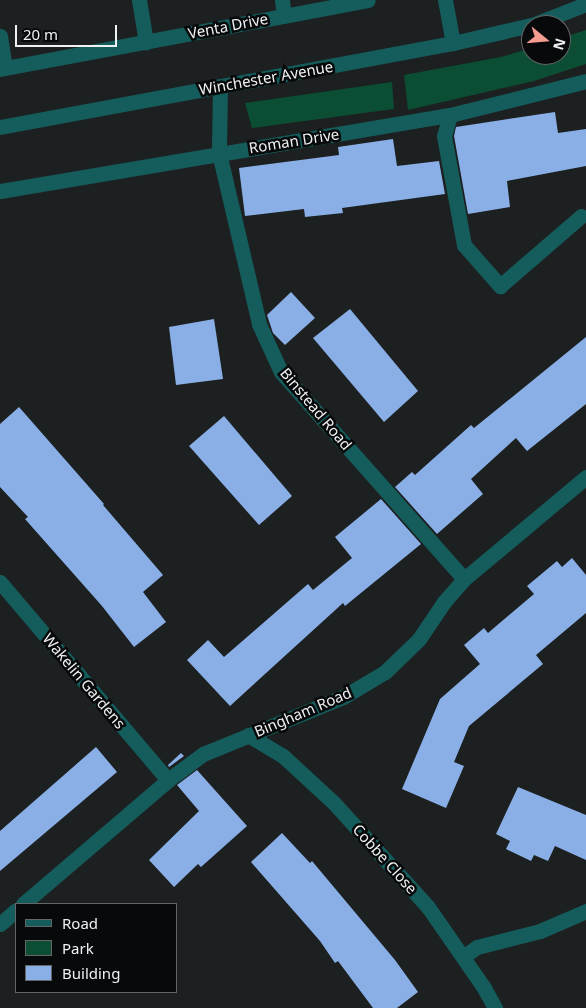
<!DOCTYPE html>
<style>
body{margin:0}
#map{position:relative;width:586px;height:1008px;overflow:hidden;background:#1d2021;font-family:"Noto Sans",sans-serif}
div>[style]{position:absolute}
[style*='--x']{left:calc(var(--x)*1px);top:calc(var(--y)*1px);width:calc(var(--w)*1px);rotate:calc(var(--a)*1deg)}
.green>*{inset:0;background:#0b4e34}
.building>*{inset:0;background:#8aafe7}
.minor>*{height:15px;margin:-7.5px;padding:0 7.5px;transform-origin:7.5px;border-radius:7.5px;background:#145d5c}
span{translate:-50% -50%;white-space:nowrap;text-align:center;line-height:1.15;-webkit-text-stroke:5px #08090a;paint-order:stroke}
.street-label{font-size:15px;color:#eff1f2}
.legend{position:absolute;left:15px;top:903px;width:162px;height:90px;box-sizing:border-box;background:#08090a;border:1px solid #646667;margin:0;padding:6px 9px;list-style:none;font-size:15px;color:#eff1f2}
.legend li{display:flex;align-items:center;gap:10px;height:25px}
.legend b{width:25px;border:1px solid #646667}
.north{position:absolute;left:521px;top:15px;width:50px;height:50px;box-sizing:border-box;background:#08090a;border:1px solid #646667;border-radius:50%;rotate:107deg;font-size:14px;font-weight:700;line-height:20px;text-align:center;color:#eff1f2}
.north::after{content:'';display:block;margin:auto;width:18px;height:22px;background:#f59c91;clip-path:polygon(50% 0,100% 100%,50% 72%,0 100%)}
.scale{position:absolute;left:15px;top:25px;width:102px;height:22px;box-sizing:border-box;border:2px solid #eff1f2;border-top:0;padding-left:6px;font-size:15px;line-height:18px;white-space:nowrap;color:#eff1f2;-webkit-text-stroke:4px #08090a;paint-order:stroke}
</style>
<div id="map">
<div class="green">
<i style="clip-path:polygon(586px 30px,586px 64px,534px 81px,408px 110px,404px 75px,501px 57px,531px 48px,531px 55px,561px 55px,561px 38px)"></i>
<i style="clip-path:polygon(392px 82px,394px 109px,252px 128px,245px 103px)"></i>
</div>
<div class="building">
<i style="clip-path:polygon(555px 112px,558px 133px,586px 129px,586px 166px,507px 181px,510px 207px,468px 214px,454px 136px,456px 127px)"></i>
<i style="clip-path:polygon(393px 139px,397px 166px,439px 161px,445px 194px,342px 208px,343px 213px,305px 217px,304px 209px,245px 216px,239px 168px,339px 155px,338px 147px)"></i>
<i style="clip-path:polygon(291px 292px,315px 318px,285px 345px,273px 333px,267px 315px)"></i>
<i style="clip-path:polygon(350px 309px,418px 391px,384px 422px,313px 338px)"></i>
<i style="clip-path:polygon(214px 319px,223px 379px,176px 385px,169px 327px)"></i>
<i style="clip-path:polygon(586px 337px,586px 404px,527px 451px,516px 438px,471px 479px,483px 494px,437px 534px,395px 487px,412px 472px,415px 475px,471px 425px,474px 428px)"></i>
<i style="clip-path:polygon(19px 407px,104px 504px,103px 505px,163px 575px,143px 592px,166px 622px,134px 647px,102px 606px,25px 519px,28px 517px,0 487px,0 424px)"></i>
<i style="clip-path:polygon(224px 416px,292px 496px,259px 525px,189px 446px)"></i>
<i style="clip-path:polygon(381px 499px,421px 544px,345px 606px,343px 603px,230px 706px,187px 660px,208px 640px,224px 657px,308px 584px,313px 590px,352px 558px,335px 537px)"></i>
<i style="clip-path:polygon(572px 558px,586px 575px,586px 613px,536px 655px,543px 664px,469px 726px,454px 762px,464px 766px,446px 808px,402px 789px,440px 699px,480px 664px,464px 645px,484px 628px,488px 633px,534px 594px,527px 586px,557px 561px,562px 567px)"></i>
<i style="clip-path:polygon(96px 747px,117px 772px,0 871px,0 831px)"></i>
<i style="clip-path:polygon(181px 753px,184px 756px,169px 767px,168px 765px)"></i>
<i style="clip-path:polygon(197px 770px,247px 826px,201px 867px,198px 864px,174px 887px,149px 860px,199px 811px,177px 785px)"></i>
<i style="clip-path:polygon(518px 787px,586px 815px,586px 860px,555px 846px,548px 861px,534px 855px,531px 861px,506px 849px,510px 841px,496px 834px)"></i>
<i style="clip-path:polygon(282px 833px,310px 863px,312px 861px,395px 960px,418px 992px,397px 1008px,373px 1008px,338px 961px,335px 963px,320px 941px,251px 862px)"></i>
</div>
<div class="minor">
<i style="--x:139;--y:0;--w:43;--a:80.5"></i>
<i style="--x:282;--y:0;--w:16;--a:83"></i>
<i style="--x:445;--y:0;--w:44;--a:79.5"></i>
<i style="--x:532;--y:25;--w:58;--a:-21.3"></i>
<i style="--x:0;--y:36;--w:32;--a:81"></i>
<i style="--x:0;--y:69;--w:374;--a:-10.6"></i>
<i style="--x:220;--y:86;--w:67;--a:90.9"></i>
<i style="--x:219;--y:153;--w:176;--a:76.8"></i>
<i style="--x:259;--y:324;--w:53;--a:65.4"></i>
<i style="--x:281;--y:372;--w:276;--a:48.5"></i>
<i style="--x:450;--y:115;--w:22;--a:106"></i>
<i style="--x:444;--y:136;--w:111;--a:79.6"></i>
<i style="--x:464;--y:245;--w:55;--a:48.7"></i>
<i style="--x:500;--y:286;--w:107;--a:-40.8"></i>
<i style="--x:0;--y:127;--w:461;--a:-10.5"></i>
<i style="--x:453;--y:43;--w:80;--a:-13"></i>
<i style="--x:0;--y:191;--w:456;--a:-9.6"></i>
<i style="--x:450;--y:115;--w:140;--a:-14"></i>
<i style="--x:0;--y:582;--w:260;--a:49.7"></i>
<i style="--x:248;--y:735;--w:41;--a:31"></i>
<i style="--x:283;--y:756;--w:69;--a:42.7"></i>
<i style="--x:334;--y:803;--w:140;--a:47.9"></i>
<i style="--x:428;--y:907;--w:98;--a:55.3"></i>
<i style="--x:484;--y:988;--w:23;--a:61"></i>
<i style="--x:23;--y:904;--w:191;--a:-40.5"></i>
<i style="--x:168;--y:780;--w:44;--a:-36.6"></i>
<i style="--x:203;--y:754;--w:151;--a:-22.2"></i>
<i style="--x:343;--y:697;--w:49;--a:-30.8"></i>
<i style="--x:385;--y:672;--w:47;--a:-44.1"></i>
<i style="--x:419;--y:639;--w:45;--a:-56"></i>
<i style="--x:444;--y:602;--w:30;--a:-49"></i>
<i style="--x:464;--y:579;--w:159;--a:-39.9"></i>
<i style="--x:0;--y:924;--w:21;--a:-41"></i>
<i style="--x:463;--y:957;--w:17;--a:-36"></i>
<i style="--x:477;--y:947;--w:65;--a:-14.3"></i>
<i style="--x:540;--y:931;--w:50;--a:-23.5"></i>
</div>
<div class="street-label">
<span style="left:228px;top:26px;rotate:-11deg">Venta Drive</span>
<span style="left:266px;top:78px;rotate:-10deg">Winchester Avenue</span>
<span style="left:294px;top:141px;rotate:-9deg">Roman Drive</span>
<span style="left:316px;top:409px;rotate:50deg">Binstead Road</span>
<span style="left:84px;top:681px;rotate:50deg">Wakelin Gardens</span>
<span style="left:303px;top:712px;rotate:-23deg">Bingham Road</span>
<span style="left:385px;top:859px;rotate:48deg">Cobbe Close</span>
</div>
<ul class="legend">
<li><b style="height:6px;background:#145d5c"></b>Road</li>
<li><b style="height:14px;background:#0b4e34"></b>Park</li>
<li><b style="height:14px;background:#8aafe7"></b>Building</li>
</ul>
<div class="north">N</div>
<div class="scale">20 m</div>
</div>
